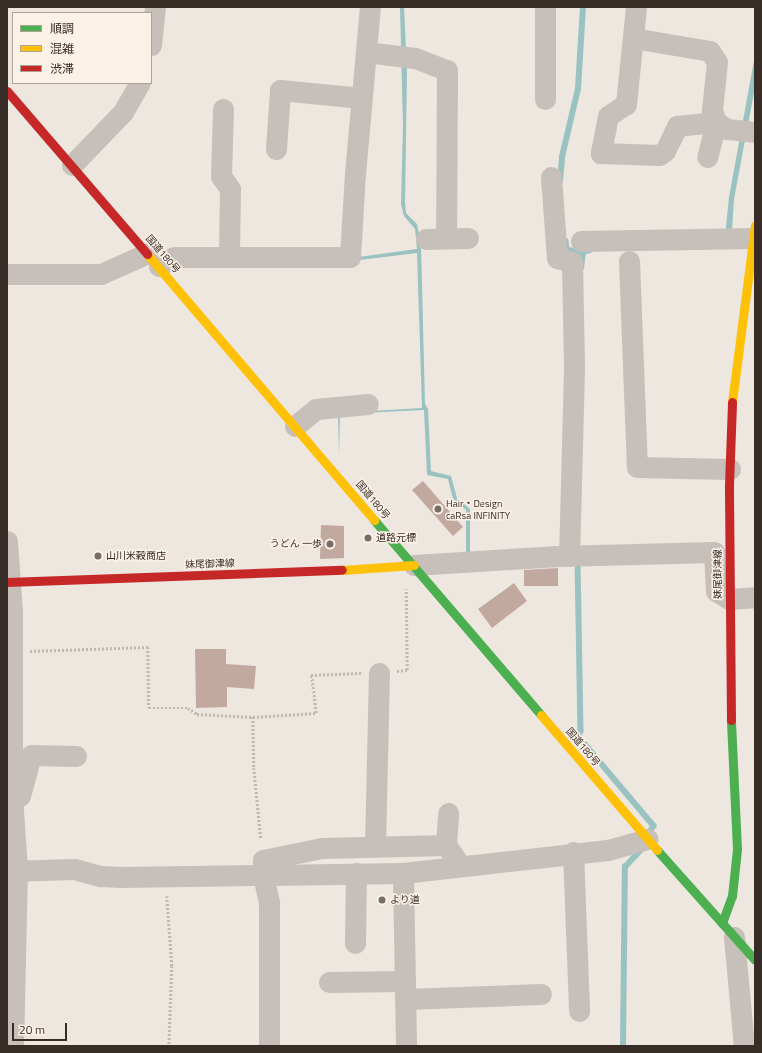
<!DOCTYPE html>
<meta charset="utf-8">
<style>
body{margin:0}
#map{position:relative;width:762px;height:1053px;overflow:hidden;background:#ede7e0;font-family:"Titillium Web","Noto Sans JP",sans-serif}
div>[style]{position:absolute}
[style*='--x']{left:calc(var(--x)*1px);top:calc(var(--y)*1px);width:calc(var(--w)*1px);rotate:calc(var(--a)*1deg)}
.water>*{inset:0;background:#9ac2c0}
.stream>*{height:5.5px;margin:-2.75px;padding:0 2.75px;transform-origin:2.75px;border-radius:2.75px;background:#9ac2c0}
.building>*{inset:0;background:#c2a9a0}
.path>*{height:2.5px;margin-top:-1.25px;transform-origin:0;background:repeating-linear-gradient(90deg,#c0b7b1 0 2px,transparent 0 4px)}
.street>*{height:21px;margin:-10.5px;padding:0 10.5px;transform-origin:10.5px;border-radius:10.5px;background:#c7bfb9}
.fast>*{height:9px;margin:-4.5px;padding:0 4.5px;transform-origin:4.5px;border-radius:4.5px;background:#4caf50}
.slow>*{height:9px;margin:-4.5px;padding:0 4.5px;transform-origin:4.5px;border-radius:4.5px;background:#ffc107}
.jam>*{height:9px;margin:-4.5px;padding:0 4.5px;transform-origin:4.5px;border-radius:4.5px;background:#c62828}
.dots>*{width:11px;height:11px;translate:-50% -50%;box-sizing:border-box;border:2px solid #fbf1e7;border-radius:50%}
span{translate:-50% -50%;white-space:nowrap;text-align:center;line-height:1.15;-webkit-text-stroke:3px #fbf1e7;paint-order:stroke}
.street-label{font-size:10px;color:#382c27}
.poi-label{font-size:10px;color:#382c27}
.left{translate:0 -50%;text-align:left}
.right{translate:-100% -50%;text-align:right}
.frame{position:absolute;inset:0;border:8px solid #382c27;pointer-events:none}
.legend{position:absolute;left:12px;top:12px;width:140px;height:72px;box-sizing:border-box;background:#fbf1e7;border:1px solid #ada29a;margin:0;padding:5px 7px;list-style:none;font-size:12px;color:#382c27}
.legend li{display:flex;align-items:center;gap:8px;height:20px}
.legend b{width:20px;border:1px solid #ada29a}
.scale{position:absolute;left:12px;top:1023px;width:55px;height:18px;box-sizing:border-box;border:2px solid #382c27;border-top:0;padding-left:5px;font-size:12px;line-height:14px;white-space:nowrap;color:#382c27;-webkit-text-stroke:3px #fbf1e7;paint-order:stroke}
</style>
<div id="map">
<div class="water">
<i style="clip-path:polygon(400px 7px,404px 7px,407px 71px,405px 202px,406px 213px,417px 224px,421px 244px,425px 404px,428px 409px,431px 471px,451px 476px,457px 498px,470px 509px,470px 556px,466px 560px,466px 510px,453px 499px,448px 479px,427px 475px,424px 410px,340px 414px,339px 455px,338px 413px,422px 408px,417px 253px,351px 261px,351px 258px,417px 249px,415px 229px,404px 216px,401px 204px,403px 126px)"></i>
<i style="clip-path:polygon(755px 55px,755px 87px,734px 199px,731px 246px,724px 246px,729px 197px)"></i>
</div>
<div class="stream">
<i style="--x:560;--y:181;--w:24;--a:-85"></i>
<i style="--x:562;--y:157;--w:70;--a:-76.8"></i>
<i style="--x:578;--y:89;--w:82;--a:-86.5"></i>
<i style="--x:566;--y:241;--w:9;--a:84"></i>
<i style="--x:567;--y:250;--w:16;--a:7"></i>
<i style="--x:581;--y:268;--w:16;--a:-83"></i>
<i style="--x:583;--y:252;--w:7;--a:-16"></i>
<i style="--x:578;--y:560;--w:171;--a:89"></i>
<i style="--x:581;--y:731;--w:6;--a:108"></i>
<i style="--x:579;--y:737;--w:116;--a:49.9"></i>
<i style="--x:654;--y:826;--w:4;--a:124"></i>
<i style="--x:623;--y:1046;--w:179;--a:-89.4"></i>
<i style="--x:625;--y:867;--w:22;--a:-47"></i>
</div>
<div class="building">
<i style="clip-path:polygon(423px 481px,463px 527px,453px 536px,412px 490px)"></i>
<i style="clip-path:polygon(321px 525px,344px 526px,344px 558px,320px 559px)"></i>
<i style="clip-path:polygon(558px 568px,558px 586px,524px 586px,524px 570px)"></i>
<i style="clip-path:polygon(514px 583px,527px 601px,492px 628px,478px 609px)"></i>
<i style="clip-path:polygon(195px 649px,226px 649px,226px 664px,256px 666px,254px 689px,227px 687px,227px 707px,196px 708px)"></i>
</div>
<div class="path">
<i style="--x:30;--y:651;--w:118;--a:-1.9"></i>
<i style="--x:148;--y:647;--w:61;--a:89.1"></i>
<i style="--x:149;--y:708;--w:39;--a:0"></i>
<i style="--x:188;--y:708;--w:11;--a:34"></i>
<i style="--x:197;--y:714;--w:56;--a:3.1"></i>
<i style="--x:253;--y:717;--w:63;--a:-3.6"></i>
<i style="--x:316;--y:713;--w:38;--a:-97"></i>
<i style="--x:311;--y:675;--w:50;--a:-2.3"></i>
<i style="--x:397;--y:671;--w:10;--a:-6"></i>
<i style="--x:407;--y:670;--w:81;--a:-90.7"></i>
<i style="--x:253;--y:717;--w:51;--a:88.9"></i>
<i style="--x:254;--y:768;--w:72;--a:84.4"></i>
<i style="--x:167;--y:896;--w:70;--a:85.9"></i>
<i style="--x:172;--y:966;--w:80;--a:92.1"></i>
</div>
<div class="street">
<i style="--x:545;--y:7;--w:92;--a:90"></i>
<i style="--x:636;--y:7;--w:98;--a:95.9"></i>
<i style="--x:626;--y:104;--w:22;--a:146"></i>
<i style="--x:608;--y:116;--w:38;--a:101"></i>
<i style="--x:601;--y:153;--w:58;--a:2"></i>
<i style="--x:659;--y:155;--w:7;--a:-34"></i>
<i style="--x:665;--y:151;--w:28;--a:-64"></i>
<i style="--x:677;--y:126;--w:39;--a:-6"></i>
<i style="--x:716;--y:122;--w:36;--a:104"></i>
<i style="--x:633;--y:38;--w:78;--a:9.6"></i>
<i style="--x:710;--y:51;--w:13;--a:58"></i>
<i style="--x:717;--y:62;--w:48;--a:95.9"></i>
<i style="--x:712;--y:110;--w:13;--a:72"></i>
<i style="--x:716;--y:122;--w:13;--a:32"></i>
<i style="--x:727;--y:129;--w:28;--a:6"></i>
<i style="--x:151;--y:45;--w:38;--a:-84"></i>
<i style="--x:366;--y:52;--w:49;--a:7"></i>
<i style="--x:415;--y:58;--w:34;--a:21"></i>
<i style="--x:447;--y:70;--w:168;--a:90.3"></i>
<i style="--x:223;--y:109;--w:67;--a:91.7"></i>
<i style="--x:221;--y:176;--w:16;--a:55"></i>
<i style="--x:230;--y:189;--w:67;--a:90.9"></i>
<i style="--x:276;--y:149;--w:59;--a:-86.1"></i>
<i style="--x:280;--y:90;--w:82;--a:5.6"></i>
<i style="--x:72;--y:165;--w:74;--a:-46.1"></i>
<i style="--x:123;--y:112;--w:34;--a:-60"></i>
<i style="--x:551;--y:177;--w:81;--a:85.8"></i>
<i style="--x:557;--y:258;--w:16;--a:15"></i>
<i style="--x:572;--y:262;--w:107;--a:88.9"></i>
<i style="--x:574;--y:369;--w:187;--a:91.5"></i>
<i style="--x:426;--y:239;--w:42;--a:-1.4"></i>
<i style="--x:581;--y:241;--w:172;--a:-1"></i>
<i style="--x:629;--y:261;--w:206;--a:87.8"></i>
<i style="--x:637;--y:467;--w:93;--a:1.2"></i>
<i style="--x:159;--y:266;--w:17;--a:-31"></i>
<i style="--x:174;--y:257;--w:176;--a:0"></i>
<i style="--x:350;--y:257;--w:83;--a:-86.6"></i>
<i style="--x:355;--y:174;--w:168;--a:-84.9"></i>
<i style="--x:7;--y:274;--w:94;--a:0"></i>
<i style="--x:101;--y:274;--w:51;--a:-24.1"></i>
<i style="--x:295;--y:426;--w:27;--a:-39"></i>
<i style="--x:316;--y:409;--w:52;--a:-5.5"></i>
<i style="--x:7;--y:541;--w:72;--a:86"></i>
<i style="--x:12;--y:613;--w:183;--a:90"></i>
<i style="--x:12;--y:796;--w:74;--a:86.1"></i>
<i style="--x:17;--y:870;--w:176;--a:91.3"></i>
<i style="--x:414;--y:565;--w:144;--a:-3.6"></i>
<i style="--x:558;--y:556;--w:156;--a:-1.5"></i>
<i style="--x:714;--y:552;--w:39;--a:87"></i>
<i style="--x:716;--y:591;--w:15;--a:32"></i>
<i style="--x:729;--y:599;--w:26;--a:-4"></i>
<i style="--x:20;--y:796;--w:42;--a:-75"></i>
<i style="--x:31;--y:755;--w:45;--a:1.3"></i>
<i style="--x:446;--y:845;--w:32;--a:-86"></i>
<i style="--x:375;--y:847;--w:174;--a:-88.7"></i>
<i style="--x:573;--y:852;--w:159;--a:87.8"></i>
<i style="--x:7;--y:871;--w:67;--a:-1.7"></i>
<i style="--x:74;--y:869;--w:28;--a:15"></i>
<i style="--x:101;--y:876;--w:20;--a:3"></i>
<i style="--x:121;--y:877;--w:282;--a:-0.8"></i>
<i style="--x:403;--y:873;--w:206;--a:-6.4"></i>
<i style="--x:608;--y:850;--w:41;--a:-15.8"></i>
<i style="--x:403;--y:873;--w:173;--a:89"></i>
<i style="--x:734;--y:937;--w:109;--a:84.8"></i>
<i style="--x:355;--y:943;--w:70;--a:-89.2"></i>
<i style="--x:329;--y:982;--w:76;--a:-0.8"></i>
<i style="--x:405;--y:999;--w:136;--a:-2.1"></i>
<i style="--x:269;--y:1046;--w:144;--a:-90"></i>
<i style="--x:269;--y:902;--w:28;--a:-103"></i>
<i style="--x:263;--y:875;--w:15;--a:-90"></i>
<i style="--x:263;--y:860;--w:60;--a:-11.5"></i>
<i style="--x:322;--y:848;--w:124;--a:-1.4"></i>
<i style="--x:446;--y:845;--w:24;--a:55"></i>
</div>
<div class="fast">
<i style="--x:374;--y:520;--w:257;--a:49.4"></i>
<i style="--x:657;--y:850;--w:147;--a:48.3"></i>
<i style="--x:722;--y:923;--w:29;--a:-70"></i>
<i style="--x:732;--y:896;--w:47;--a:-83.9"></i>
<i style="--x:737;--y:849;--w:129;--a:-92.7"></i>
</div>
<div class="slow">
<i style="--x:147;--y:254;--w:350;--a:49.5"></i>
<i style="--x:732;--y:402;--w:178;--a:-82.6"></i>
<i style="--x:342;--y:570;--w:72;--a:-4"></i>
<i style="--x:541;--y:715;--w:178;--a:49.3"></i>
</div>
<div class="jam">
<i style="--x:7;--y:91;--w:215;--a:49.3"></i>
<i style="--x:7;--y:582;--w:335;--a:-2.1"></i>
<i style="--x:731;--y:720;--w:235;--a:-90.5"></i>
<i style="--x:729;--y:485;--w:83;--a:-87.9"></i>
</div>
<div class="dots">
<i style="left:438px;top:509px;background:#776d68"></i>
<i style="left:368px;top:538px;background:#776d68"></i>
<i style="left:330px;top:544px;background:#776d68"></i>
<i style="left:98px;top:556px;background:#776d68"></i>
<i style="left:382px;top:900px;background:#776d68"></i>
</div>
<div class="street-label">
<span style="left:163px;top:254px;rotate:49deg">国道180号</span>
<span style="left:373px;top:500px;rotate:50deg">国道180号</span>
<span style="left:210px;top:564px;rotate:-2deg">妹尾御津線</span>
<span style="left:718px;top:574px;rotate:-90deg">妹尾御津線</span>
<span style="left:583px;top:747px;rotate:50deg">国道180号</span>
</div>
<div class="poi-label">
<span class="left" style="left:446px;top:509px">Hair・Design<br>caRsa INFINITY</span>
<span class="left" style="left:376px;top:538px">道路元標</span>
<span class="right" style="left:322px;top:544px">うどん 一歩</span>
<span class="left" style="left:106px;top:556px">山川米穀商店</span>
<span class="left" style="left:390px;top:900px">より道</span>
</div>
<div class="frame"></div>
<ul class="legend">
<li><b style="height:5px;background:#4caf50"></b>順調</li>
<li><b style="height:5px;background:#ffc107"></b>混雑</li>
<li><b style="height:5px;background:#c62828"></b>渋滞</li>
</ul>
<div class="scale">20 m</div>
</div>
